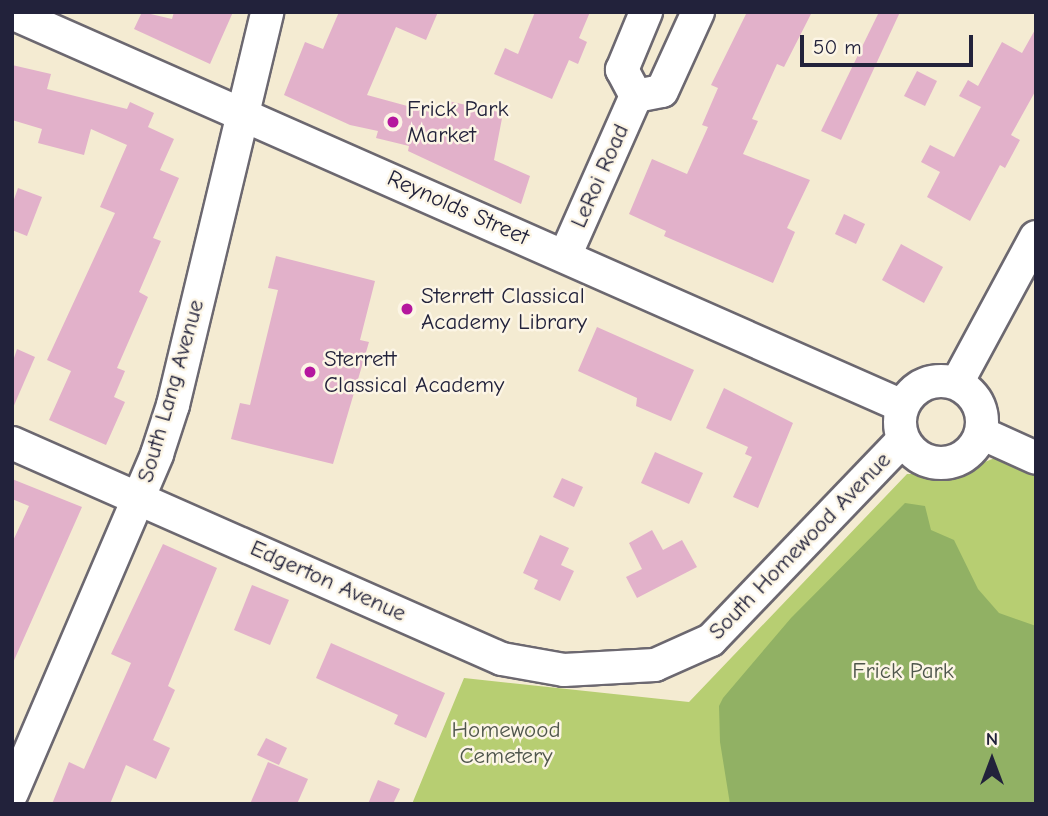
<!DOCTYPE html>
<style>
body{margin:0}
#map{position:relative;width:1048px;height:816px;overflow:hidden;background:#f4ebd2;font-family:"Comic Neue",sans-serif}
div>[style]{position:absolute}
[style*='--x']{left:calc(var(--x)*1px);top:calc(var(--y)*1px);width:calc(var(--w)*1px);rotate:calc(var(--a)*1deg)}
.green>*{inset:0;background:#b7ce72}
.forest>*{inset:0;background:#91b164}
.building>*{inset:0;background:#e2b1ca}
.roads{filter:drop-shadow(2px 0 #6c6870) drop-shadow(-2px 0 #6c6870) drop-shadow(0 2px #6c6870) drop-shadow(0 -2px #6c6870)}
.minor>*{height:32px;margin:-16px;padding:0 16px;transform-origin:16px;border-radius:16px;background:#fff}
.minor>.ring{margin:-16px;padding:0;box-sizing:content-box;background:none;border:32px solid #fff;border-radius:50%}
.dots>*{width:19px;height:19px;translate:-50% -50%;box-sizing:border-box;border:4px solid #fcf5e5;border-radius:50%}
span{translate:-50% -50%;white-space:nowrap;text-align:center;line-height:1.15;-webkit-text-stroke:5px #fcf5e5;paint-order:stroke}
.poi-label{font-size:23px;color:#22223b}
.left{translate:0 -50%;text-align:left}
.street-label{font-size:23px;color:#22223b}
.park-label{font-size:23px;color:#4f564c}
.frame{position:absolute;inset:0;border:14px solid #22223b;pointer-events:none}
.north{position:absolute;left:957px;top:725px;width:70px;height:70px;-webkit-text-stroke:5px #fcf5e5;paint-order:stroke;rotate:0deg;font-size:19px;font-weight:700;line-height:28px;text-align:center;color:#22223b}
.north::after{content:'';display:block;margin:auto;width:24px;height:32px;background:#22223b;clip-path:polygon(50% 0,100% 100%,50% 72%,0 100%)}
.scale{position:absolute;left:800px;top:35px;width:173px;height:32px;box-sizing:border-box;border:4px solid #22223b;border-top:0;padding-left:9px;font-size:21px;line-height:24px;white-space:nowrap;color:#22223b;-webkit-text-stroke:5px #fcf5e5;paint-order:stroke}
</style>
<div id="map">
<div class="green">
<i style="clip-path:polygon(1000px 456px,1036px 473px,1036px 804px,412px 804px,464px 678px,689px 702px,907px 474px,954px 474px)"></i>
</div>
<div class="forest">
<i style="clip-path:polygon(905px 503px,925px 506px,931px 530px,954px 540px,978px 589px,999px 613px,1036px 626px,1036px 804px,730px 804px,720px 742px,719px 706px,723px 698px,791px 618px)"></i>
</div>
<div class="building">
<i style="clip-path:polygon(142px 12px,172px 19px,174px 12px,233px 12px,210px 64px,134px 29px)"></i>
<i style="clip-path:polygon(339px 12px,438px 12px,426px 40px,396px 27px,367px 95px,444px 116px,448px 101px,503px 113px,494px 160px,530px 176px,521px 204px,408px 151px,409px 146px,376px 138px,378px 131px,350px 125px,284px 95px,305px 42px,323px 49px)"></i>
<i style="clip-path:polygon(535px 12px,590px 12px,579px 38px,587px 42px,578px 64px,569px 60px,552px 99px,494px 74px,505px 48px,518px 54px)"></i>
<i style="clip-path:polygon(747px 12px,812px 12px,784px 67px,777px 64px,752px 119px,758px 121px,743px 154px,810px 180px,787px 228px,795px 232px,773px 283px,664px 236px,666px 231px,629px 214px,652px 159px,687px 174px,708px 127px,702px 125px,718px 88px,711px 85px)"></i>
<i style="clip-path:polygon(879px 12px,900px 12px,841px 140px,821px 131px)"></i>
<i style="clip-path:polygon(1036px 28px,1036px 90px,1011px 135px,1020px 140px,1005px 168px,1000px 165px,970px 221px,927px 197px,940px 172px,921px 162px,930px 145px,954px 157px,981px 107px,959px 96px,968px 80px,978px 86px,1002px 42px,1022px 53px)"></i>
<i style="clip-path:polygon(12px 65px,51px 74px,47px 89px,127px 109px,130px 102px,154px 113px,148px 127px,174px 139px,160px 170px,179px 178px,153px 238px,161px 241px,139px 292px,148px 297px,117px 368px,125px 371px,114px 397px,125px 402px,106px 445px,49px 420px,71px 371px,47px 360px,115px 213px,100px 207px,127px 145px,91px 129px,84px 155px,38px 143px,42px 129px,12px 120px)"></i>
<i style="clip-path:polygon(917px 71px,937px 81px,925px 106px,904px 96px)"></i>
<i style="clip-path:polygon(18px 188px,42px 197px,27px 236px,12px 230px,12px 205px)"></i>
<i style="clip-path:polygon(844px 214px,865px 224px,856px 244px,835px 234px)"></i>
<i style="clip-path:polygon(901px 244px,943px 267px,924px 303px,882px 280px)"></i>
<i style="clip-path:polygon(276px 256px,375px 281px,360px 340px,369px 342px,333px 464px,231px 439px,240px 403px,250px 405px,278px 290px,268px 288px)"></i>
<i style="clip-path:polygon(597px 327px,694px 370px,671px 421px,636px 406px,637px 398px,578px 371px)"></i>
<i style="clip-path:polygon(17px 349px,35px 357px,12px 410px,12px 364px)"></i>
<i style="clip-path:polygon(724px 388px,793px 423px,758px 508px,733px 497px,752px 457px,745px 454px,748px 447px,706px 428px)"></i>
<i style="clip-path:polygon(655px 452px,703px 473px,689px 504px,641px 483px)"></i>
<i style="clip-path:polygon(562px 478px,583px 487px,574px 507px,553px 497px)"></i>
<i style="clip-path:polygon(12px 479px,82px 507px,12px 665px,12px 543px,29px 506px,12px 499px)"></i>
<i style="clip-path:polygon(652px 530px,663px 550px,682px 540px,697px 567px,637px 598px,626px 577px,642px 569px,629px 543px)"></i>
<i style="clip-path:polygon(540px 535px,569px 548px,561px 565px,574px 571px,560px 601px,534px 589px,538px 580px,523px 573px)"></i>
<i style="clip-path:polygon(163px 544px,217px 568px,168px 686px,175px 690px,153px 740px,170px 748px,156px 779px,126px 765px,110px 804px,52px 804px,69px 762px,84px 769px,131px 663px,111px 654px)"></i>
<i style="clip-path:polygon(252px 585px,289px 600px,270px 645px,234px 630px)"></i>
<i style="clip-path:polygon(331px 643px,445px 693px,426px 738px,394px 724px,398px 715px,316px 678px)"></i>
<i style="clip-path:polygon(266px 738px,287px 748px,279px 765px,257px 755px)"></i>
<i style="clip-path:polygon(268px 762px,308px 779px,297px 804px,250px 804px)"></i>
<i style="clip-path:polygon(378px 780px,400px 789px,393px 804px,368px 804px)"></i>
</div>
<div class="roads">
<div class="minor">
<i style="--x:12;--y:13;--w:973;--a:23.82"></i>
<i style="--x:636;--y:96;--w:26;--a:-11"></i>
<i style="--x:662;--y:91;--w:87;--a:-65.5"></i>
<i style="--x:636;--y:96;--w:30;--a:-118"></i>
<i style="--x:622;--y:70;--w:63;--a:-67.5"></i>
<i style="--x:565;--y:256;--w:175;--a:-66.1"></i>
<i class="ring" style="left:900px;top:381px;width:50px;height:50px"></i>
<i style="--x:957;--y:383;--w:166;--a:-61.6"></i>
<i style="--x:981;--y:433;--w:60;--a:24.4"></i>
<i style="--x:12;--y:443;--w:535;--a:23.79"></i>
<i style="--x:502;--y:659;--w:63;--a:10.1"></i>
<i style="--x:564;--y:670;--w:91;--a:-3.1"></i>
<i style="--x:655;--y:665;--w:61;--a:-24.1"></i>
<i style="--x:711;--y:640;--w:277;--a:-46.2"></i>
<i style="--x:12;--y:793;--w:369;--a:-66.8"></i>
<i style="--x:157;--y:454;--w:52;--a:-71.9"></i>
<i style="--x:173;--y:405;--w:404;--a:-76.5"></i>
</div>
</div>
<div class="dots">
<i style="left:393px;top:122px;background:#b5179e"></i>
<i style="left:407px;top:309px;background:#b5179e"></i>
<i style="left:310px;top:372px;background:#b5179e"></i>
</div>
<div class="poi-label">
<span class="left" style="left:407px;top:122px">Frick Park<br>Market</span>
<span class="left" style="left:421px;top:309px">Sterrett Classical<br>Academy Library</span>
<span class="left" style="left:324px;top:372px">Sterrett<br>Classical Academy</span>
</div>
<div class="street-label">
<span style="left:600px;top:176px;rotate:-66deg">LeRoi Road</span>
<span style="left:458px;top:208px;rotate:24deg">Reynolds Street</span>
<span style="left:171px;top:391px;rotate:-74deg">South Lang Avenue</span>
<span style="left:800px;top:546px;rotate:-46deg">South Homewood Avenue</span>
<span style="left:328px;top:581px;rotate:24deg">Edgerton Avenue</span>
</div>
<div class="park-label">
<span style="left:903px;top:671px">Frick Park</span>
<span style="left:506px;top:743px">Homewood<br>Cemetery</span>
</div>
<div class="frame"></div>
<div class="north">N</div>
<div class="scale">50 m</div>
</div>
